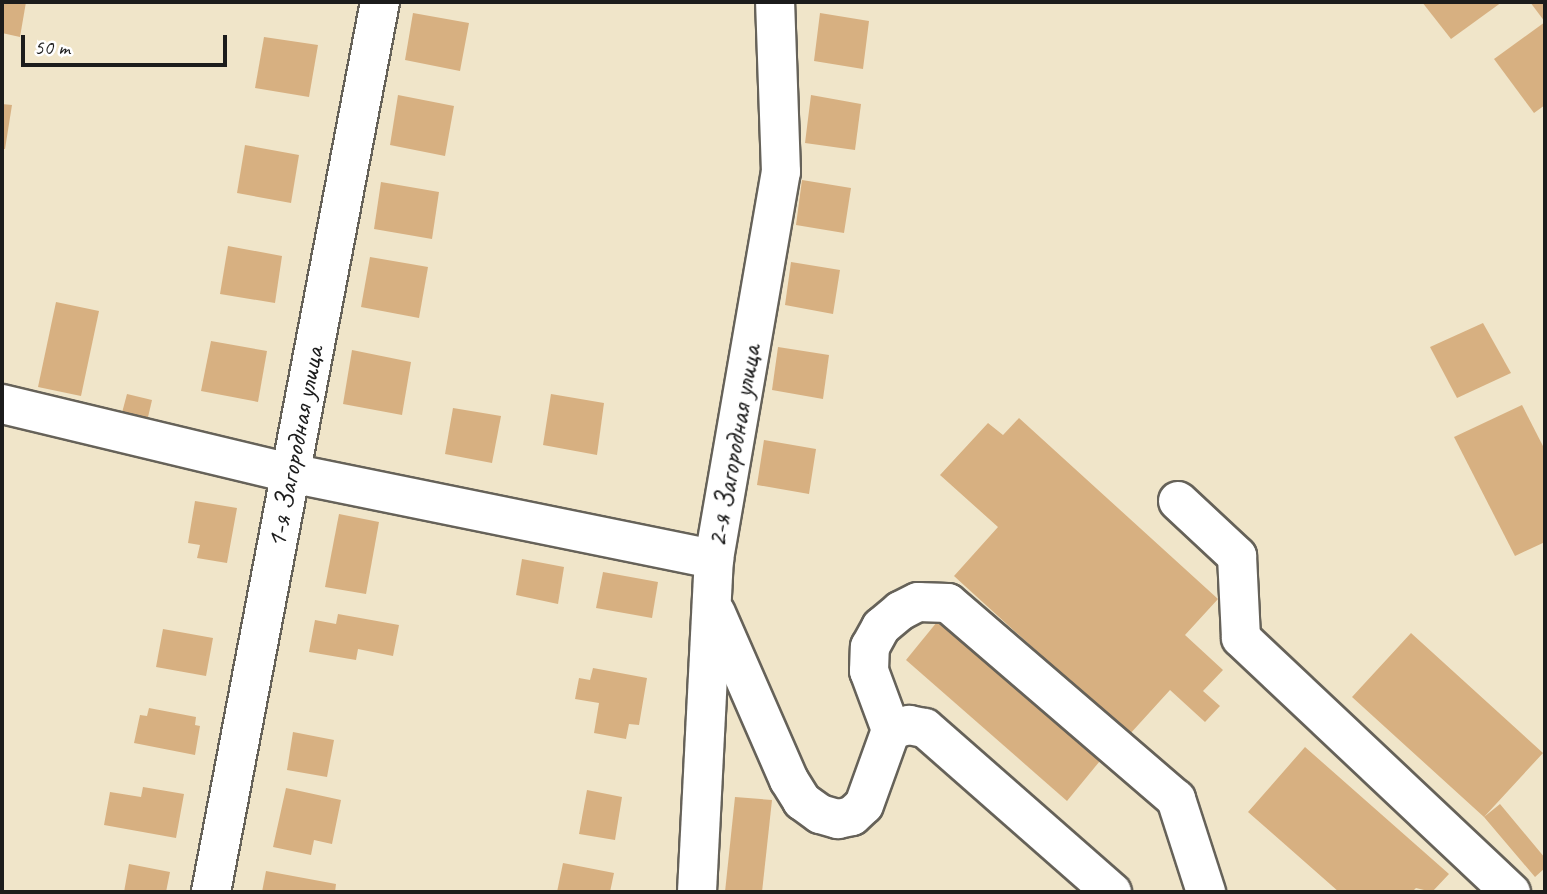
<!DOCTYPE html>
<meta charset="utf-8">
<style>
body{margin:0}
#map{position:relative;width:1547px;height:894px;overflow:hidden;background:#f0e5c9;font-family:Caveat,sans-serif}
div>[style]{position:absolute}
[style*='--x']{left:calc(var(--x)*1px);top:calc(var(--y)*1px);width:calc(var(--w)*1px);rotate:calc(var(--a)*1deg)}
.building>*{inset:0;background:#d7b081}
.roads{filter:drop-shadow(2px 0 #666259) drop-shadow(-2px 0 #666259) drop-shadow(0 2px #666259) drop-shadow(0 -2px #666259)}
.minor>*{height:38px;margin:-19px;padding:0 19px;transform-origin:19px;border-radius:19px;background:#fff}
span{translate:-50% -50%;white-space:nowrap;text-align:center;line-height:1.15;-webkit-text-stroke:5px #fff;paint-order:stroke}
.street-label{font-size:28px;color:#1c1c1c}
.frame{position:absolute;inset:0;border:4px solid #1c1c1c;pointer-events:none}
.scale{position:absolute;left:21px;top:35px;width:206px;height:32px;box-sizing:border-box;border:4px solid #1c1c1c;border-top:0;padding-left:9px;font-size:21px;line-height:24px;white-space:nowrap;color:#1c1c1c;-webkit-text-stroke:5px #fff;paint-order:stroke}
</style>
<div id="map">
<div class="building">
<i style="clip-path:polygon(2px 2px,26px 2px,20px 37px,2px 33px)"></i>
<i style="clip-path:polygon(1422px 2px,1502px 2px,1451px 39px)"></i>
<i style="clip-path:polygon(1530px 2px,1545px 2px,1545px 22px)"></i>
<i style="clip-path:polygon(413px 13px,469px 23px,460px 71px,405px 60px)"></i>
<i style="clip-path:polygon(820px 13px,869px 21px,863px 69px,814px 61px)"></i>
<i style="clip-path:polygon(1545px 22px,1545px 105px,1534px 113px,1494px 59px)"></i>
<i style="clip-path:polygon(264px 37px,318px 45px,309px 97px,255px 88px)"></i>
<i style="clip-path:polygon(398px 95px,454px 106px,445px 156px,390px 145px)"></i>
<i style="clip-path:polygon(811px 95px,861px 104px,855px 150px,805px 143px)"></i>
<i style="clip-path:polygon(2px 104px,12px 105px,5px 149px,2px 149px)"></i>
<i style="clip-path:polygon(245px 145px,299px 155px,291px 203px,237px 193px)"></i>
<i style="clip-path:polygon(802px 180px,851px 188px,844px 233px,796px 225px)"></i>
<i style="clip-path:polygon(381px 182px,439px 192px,432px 239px,374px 229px)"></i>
<i style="clip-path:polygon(228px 246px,282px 256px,275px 303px,220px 294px)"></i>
<i style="clip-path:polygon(370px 257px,428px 267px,419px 318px,361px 307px)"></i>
<i style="clip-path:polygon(791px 262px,840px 270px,833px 314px,785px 305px)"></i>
<i style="clip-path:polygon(56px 302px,99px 311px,81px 396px,38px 387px)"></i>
<i style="clip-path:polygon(1483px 323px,1511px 373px,1457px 398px,1430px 347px)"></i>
<i style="clip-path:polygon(211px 341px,267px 351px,258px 402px,201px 391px)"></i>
<i style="clip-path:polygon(778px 347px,829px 355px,823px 399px,772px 390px)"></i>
<i style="clip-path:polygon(352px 350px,411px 362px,402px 415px,343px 404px)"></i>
<i style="clip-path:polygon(127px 394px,152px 400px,145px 430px,119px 424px)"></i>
<i style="clip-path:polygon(551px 394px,604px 403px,597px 455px,543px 445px)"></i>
<i style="clip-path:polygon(1522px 405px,1545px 450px,1545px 542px,1515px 556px,1454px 437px)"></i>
<i style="clip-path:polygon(453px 408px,501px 416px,492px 463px,445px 454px)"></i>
<i style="clip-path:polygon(1019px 418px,1218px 599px,1185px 635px,1223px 670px,1203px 691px,1220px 706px,1205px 722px,1170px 690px,1129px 735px,954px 576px,998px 527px,940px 475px,988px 423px,1003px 435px)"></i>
<i style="clip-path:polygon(764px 440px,816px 449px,809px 494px,757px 485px)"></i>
<i style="clip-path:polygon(195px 501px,237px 508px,227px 563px,197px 558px,200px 545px,188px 543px)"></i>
<i style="clip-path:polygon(339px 514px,379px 522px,366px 594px,325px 587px)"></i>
<i style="clip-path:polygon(522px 559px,564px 567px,558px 604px,516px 595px)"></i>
<i style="clip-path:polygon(603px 572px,658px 582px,652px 618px,596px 608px)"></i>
<i style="clip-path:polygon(338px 614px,399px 625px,393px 656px,358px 649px,356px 660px,309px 652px,315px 620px,336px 624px)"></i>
<i style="clip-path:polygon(941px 617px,1104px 756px,1067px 801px,906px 660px)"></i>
<i style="clip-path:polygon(163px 629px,213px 638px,206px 676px,156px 667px)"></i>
<i style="clip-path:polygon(1411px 633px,1543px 753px,1484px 817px,1500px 804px,1545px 858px,1545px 868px,1535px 877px,1484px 817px,1352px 697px)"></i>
<i style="clip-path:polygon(593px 668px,647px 678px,639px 725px,629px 724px,626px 739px,594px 733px,599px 703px,575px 699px,579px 678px,590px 680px)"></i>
<i style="clip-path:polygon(149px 708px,196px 717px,195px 725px,200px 726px,195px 755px,134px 743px,140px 715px,147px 716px)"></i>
<i style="clip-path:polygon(293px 732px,334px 740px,327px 777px,287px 770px)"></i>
<i style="clip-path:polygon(1305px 747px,1449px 874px,1432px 892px,1416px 888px,1412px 892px,1339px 892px,1248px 812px)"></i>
<i style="clip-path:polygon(143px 787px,184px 794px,176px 838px,104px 825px,110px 792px,141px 797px)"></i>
<i style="clip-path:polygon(286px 788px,341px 800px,332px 844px,314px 840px,311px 855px,273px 847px)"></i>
<i style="clip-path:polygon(587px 790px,622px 797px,615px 840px,579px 834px)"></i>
<i style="clip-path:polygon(735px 797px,772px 800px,762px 892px,725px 892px)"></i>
<i style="clip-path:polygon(563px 863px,614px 873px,610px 892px,557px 892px)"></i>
<i style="clip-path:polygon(129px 864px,170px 872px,166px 892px,124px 892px)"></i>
<i style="clip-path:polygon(266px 871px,336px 884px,335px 892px,262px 892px)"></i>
</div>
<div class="roads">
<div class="minor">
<i style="--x:2;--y:404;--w:296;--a:13.5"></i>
<i style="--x:290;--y:473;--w:433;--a:11.5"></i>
<i style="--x:1178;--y:501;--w:81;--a:43"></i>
<i style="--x:1237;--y:556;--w:82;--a:87.2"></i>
<i style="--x:1241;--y:638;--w:371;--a:43.3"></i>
<i style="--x:716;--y:613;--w:182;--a:66.4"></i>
<i style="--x:789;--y:780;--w:25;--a:58"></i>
<i style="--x:802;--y:801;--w:22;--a:36"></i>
<i style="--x:820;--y:814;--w:19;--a:16"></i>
<i style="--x:838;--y:819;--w:14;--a:-12"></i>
<i style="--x:852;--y:816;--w:16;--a:-43"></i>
<i style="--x:864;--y:805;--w:80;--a:-70.2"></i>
<i style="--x:891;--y:730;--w:19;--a:-16"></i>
<i style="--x:909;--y:725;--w:16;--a:11"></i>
<i style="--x:925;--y:728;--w:249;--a:41.3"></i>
<i style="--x:891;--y:730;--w:63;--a:-110.4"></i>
<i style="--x:869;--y:671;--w:24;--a:-88"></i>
<i style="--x:870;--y:647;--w:23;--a:-61"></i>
<i style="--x:881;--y:627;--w:25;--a:-40"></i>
<i style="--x:900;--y:611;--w:20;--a:-27"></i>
<i style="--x:918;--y:602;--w:30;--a:2"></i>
<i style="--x:948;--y:603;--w:301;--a:40.7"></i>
<i style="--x:1176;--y:799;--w:98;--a:72.1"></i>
<i style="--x:211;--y:892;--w:906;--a:-79.25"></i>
<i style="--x:697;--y:892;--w:333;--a:-87.1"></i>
<i style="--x:714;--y:559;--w:393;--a:-80.2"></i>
<i style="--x:781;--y:172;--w:170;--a:-92"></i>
</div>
</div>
<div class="street-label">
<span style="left:734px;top:446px;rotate:-80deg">2-я Загородная улица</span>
<span style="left:295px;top:447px;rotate:-79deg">1-я Загородная улица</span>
</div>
<div class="frame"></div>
<div class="scale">50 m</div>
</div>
